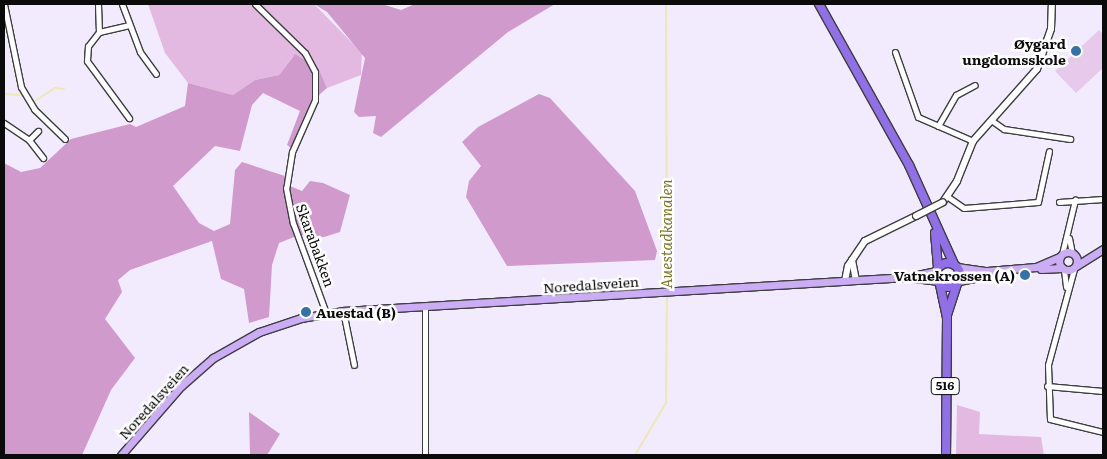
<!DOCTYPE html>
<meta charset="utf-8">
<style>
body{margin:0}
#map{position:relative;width:1107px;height:459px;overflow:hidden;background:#f1ebfd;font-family:Literata,serif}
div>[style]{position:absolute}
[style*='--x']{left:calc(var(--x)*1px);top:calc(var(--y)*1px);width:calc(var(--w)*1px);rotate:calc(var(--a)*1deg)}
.green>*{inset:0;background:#e3b9e2}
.forest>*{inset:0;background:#d19acd}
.pitch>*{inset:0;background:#e6c9eb}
.stream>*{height:2px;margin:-1px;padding:0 1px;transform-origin:1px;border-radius:1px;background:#eee8b5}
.roads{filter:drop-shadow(1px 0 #3e3e3e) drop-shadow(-1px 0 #3e3e3e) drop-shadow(0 1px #3e3e3e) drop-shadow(0 -1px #3e3e3e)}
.minor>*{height:5px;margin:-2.5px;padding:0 2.5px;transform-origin:2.5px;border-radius:2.5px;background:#fff}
.tertiary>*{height:6px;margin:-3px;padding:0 3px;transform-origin:3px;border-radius:3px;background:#fff}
.secondary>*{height:7px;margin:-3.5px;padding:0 3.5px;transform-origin:3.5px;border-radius:3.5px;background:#cbadf5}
.secondary>.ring{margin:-3.5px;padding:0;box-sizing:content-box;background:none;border:7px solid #cbadf5;border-radius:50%}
.primary>*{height:8px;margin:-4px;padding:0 4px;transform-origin:4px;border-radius:4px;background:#916fe9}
.primary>.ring{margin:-4px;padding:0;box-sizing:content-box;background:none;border:8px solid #916fe9;border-radius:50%}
.bridges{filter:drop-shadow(1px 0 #3e3e3e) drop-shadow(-1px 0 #3e3e3e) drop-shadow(0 1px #3e3e3e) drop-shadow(0 -1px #3e3e3e)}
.tertiary-bridge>*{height:6px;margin:-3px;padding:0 3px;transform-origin:3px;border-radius:3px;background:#fff}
.dots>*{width:14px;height:14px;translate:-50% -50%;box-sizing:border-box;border:2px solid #fff;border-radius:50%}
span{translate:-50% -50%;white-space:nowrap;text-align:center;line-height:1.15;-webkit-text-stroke:5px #fff;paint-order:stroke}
.shield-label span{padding:1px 4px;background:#fff;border:1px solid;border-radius:4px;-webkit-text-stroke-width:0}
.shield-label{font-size:12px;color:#0b0b0b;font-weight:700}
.poi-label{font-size:14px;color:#0b0b0b;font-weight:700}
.right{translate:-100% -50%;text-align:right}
.left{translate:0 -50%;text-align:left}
.street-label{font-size:14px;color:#0b0b0b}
.water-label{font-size:15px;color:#7a7720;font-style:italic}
.frame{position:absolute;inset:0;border:5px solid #0b0b0b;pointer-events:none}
</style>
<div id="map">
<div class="green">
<i style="clip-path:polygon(148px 4px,314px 4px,362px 53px,361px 75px,327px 88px,319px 69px,293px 56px,279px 75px,255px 80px,233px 95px,188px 83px,165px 53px)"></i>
<i style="clip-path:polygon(957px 405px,980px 412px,979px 434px,1041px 437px,1044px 455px,956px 455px)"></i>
</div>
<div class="forest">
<i style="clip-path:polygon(314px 4px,382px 4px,401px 10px,415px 4px,555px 4px,508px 32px,381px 137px,373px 133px,376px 116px,359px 117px,354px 112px,365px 58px,327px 12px)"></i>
<i style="clip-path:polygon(295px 54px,319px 69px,327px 88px,320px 94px,295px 151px,287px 145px,300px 111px,263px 93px,252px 105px,240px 151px,215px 146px,173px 186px,199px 223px,214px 231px,230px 224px,235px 170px,242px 162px,288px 177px,290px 186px,302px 191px,310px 181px,323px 183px,350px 195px,340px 232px,324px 237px,299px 235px,279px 243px,272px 265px,269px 317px,249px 323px,244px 289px,221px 279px,212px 241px,130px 270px,118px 280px,122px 292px,105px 319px,135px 358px,111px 390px,82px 455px,4px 455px,4px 163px,21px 172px,40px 168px,71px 139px,130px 124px,136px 127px,185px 106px,188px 83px,233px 95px,255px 80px,279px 75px)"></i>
<i style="clip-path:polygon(539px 94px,550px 98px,635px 191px,657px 251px,655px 260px,507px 266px,466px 197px,469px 181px,481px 166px,462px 142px,478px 127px)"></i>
<i style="clip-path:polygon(249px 412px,280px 434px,267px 455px,250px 455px)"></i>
</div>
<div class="pitch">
<i style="clip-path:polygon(1099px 30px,1103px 34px,1103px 68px,1076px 93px,1055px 71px)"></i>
</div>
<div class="stream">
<i style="--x:666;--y:4;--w:285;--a:89.8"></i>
<i style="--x:4;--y:94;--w:1;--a:0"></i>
<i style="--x:7;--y:94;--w:13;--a:4"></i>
<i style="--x:35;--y:101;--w:24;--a:-33"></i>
<i style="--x:55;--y:88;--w:9;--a:6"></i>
<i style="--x:635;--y:455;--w:61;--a:-59.2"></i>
<i style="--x:666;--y:403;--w:110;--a:-89.5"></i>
</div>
<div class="roads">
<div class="minor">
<i style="--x:4;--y:4;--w:85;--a:78.4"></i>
<i style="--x:21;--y:87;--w:26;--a:59"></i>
<i style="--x:34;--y:109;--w:43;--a:44.1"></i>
<i style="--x:98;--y:4;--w:28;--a:88"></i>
<i style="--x:99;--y:32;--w:31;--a:-13"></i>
<i style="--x:122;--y:4;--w:51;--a:69.4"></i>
<i style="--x:140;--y:52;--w:27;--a:54"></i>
<i style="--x:255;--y:4;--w:70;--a:44.4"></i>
<i style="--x:305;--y:53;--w:21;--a:62"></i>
<i style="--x:315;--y:72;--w:28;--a:90"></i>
<i style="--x:315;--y:100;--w:57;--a:113.9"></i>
<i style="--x:292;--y:152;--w:36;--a:99"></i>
<i style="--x:286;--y:188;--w:36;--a:79"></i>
<i style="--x:293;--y:223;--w:96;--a:69.9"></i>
<i style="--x:99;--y:32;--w:18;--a:128"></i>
<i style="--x:88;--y:46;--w:15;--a:94"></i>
<i style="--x:87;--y:61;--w:71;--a:53.6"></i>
<i style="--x:895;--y:52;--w:69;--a:70.5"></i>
<i style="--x:918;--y:117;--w:60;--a:23.6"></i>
<i style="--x:991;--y:120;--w:16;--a:35"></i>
<i style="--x:1004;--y:129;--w:67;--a:8.6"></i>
<i style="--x:4;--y:123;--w:30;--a:34"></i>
<i style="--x:29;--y:140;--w:23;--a:52"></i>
<i style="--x:938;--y:126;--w:36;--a:-60"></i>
<i style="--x:956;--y:95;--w:21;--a:-28"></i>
<i style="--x:29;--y:140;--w:13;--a:-45"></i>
<i style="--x:948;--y:197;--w:19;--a:35"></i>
<i style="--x:964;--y:208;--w:74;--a:-4.6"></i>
<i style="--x:1038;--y:202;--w:52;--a:-77.8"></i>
<i style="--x:1059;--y:202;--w:44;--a:-3.9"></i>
<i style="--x:1069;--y:238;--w:15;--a:79"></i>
<i style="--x:1062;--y:254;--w:56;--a:-76.5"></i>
<i style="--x:1074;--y:269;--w:99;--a:105.2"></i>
<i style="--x:1048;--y:365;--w:54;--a:87.9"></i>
<i style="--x:1050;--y:419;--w:55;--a:13.8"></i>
<i style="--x:1064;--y:270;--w:17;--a:83"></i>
<i style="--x:343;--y:311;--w:55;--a:78.5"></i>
<i style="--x:1047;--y:386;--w:56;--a:5.1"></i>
<i style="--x:425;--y:455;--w:149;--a:-90"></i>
</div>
<div class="tertiary">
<i style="--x:943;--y:202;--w:25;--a:-56"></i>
<i style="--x:957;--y:181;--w:43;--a:-68.2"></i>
<i style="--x:973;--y:141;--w:96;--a:-48.4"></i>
<i style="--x:1037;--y:69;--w:42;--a:-70.7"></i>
<i style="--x:1051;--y:29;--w:25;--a:-88"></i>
<i style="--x:852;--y:260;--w:20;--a:79"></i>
<i style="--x:845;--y:281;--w:15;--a:-79"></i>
<i style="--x:848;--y:266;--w:30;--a:-56"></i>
<i style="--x:865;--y:241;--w:57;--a:-26.1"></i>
</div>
<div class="secondary">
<i class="ring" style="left:1059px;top:252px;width:11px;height:11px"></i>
<i style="--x:1076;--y:266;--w:32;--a:-32"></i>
<i style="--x:957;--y:267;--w:30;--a:8"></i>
<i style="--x:987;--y:271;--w:49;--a:-4.7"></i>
<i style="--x:1036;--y:267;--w:26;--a:-23"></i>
<i style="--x:1041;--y:269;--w:21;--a:-3"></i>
<i style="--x:914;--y:278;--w:23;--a:7"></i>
<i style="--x:959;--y:281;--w:32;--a:-11"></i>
<i style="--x:121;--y:455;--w:91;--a:-49"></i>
<i style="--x:181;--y:386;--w:43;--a:-41.2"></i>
<i style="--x:213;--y:358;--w:53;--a:-29.5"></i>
<i style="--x:259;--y:332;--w:44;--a:-18.4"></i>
<i style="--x:301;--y:318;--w:43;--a:-9.5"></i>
<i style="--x:343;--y:311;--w:566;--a:-3.44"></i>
<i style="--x:908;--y:277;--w:30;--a:-12"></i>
</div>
<div class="primary">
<i style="--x:819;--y:4;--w:184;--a:60.8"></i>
<i style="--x:909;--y:165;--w:109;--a:65.6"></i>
<i style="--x:935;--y:233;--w:34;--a:85"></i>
<i class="ring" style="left:936px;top:263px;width:16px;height:16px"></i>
<i style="--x:940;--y:285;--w:33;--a:78"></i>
<i style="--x:947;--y:317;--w:138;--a:90.4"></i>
<i style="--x:947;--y:315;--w:33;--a:-72"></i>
</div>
</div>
<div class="bridges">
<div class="tertiary-bridge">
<i style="--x:916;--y:216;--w:30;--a:-27"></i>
</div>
</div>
<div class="dots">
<i style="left:1076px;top:51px;background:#3372aa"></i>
<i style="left:1025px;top:275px;background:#3372aa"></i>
<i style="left:306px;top:312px;background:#3372aa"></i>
</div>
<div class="shield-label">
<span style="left:945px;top:386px">516</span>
</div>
<div class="poi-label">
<span class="right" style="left:1066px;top:51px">Øygard<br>ungdomsskole</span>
<span class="right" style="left:1015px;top:275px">Vatnekrossen (A)</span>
<span class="left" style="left:316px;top:312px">Auestad (B)</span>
</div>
<div class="street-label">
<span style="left:316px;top:245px;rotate:70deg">Skarabakken</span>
<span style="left:591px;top:284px;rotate:-4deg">Noredalsveien</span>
<span style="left:153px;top:401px;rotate:-48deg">Noredalsveien</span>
</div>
<div class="water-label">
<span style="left:666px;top:234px;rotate:-90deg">Auestadkanalen</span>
</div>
<div class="frame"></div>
</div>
